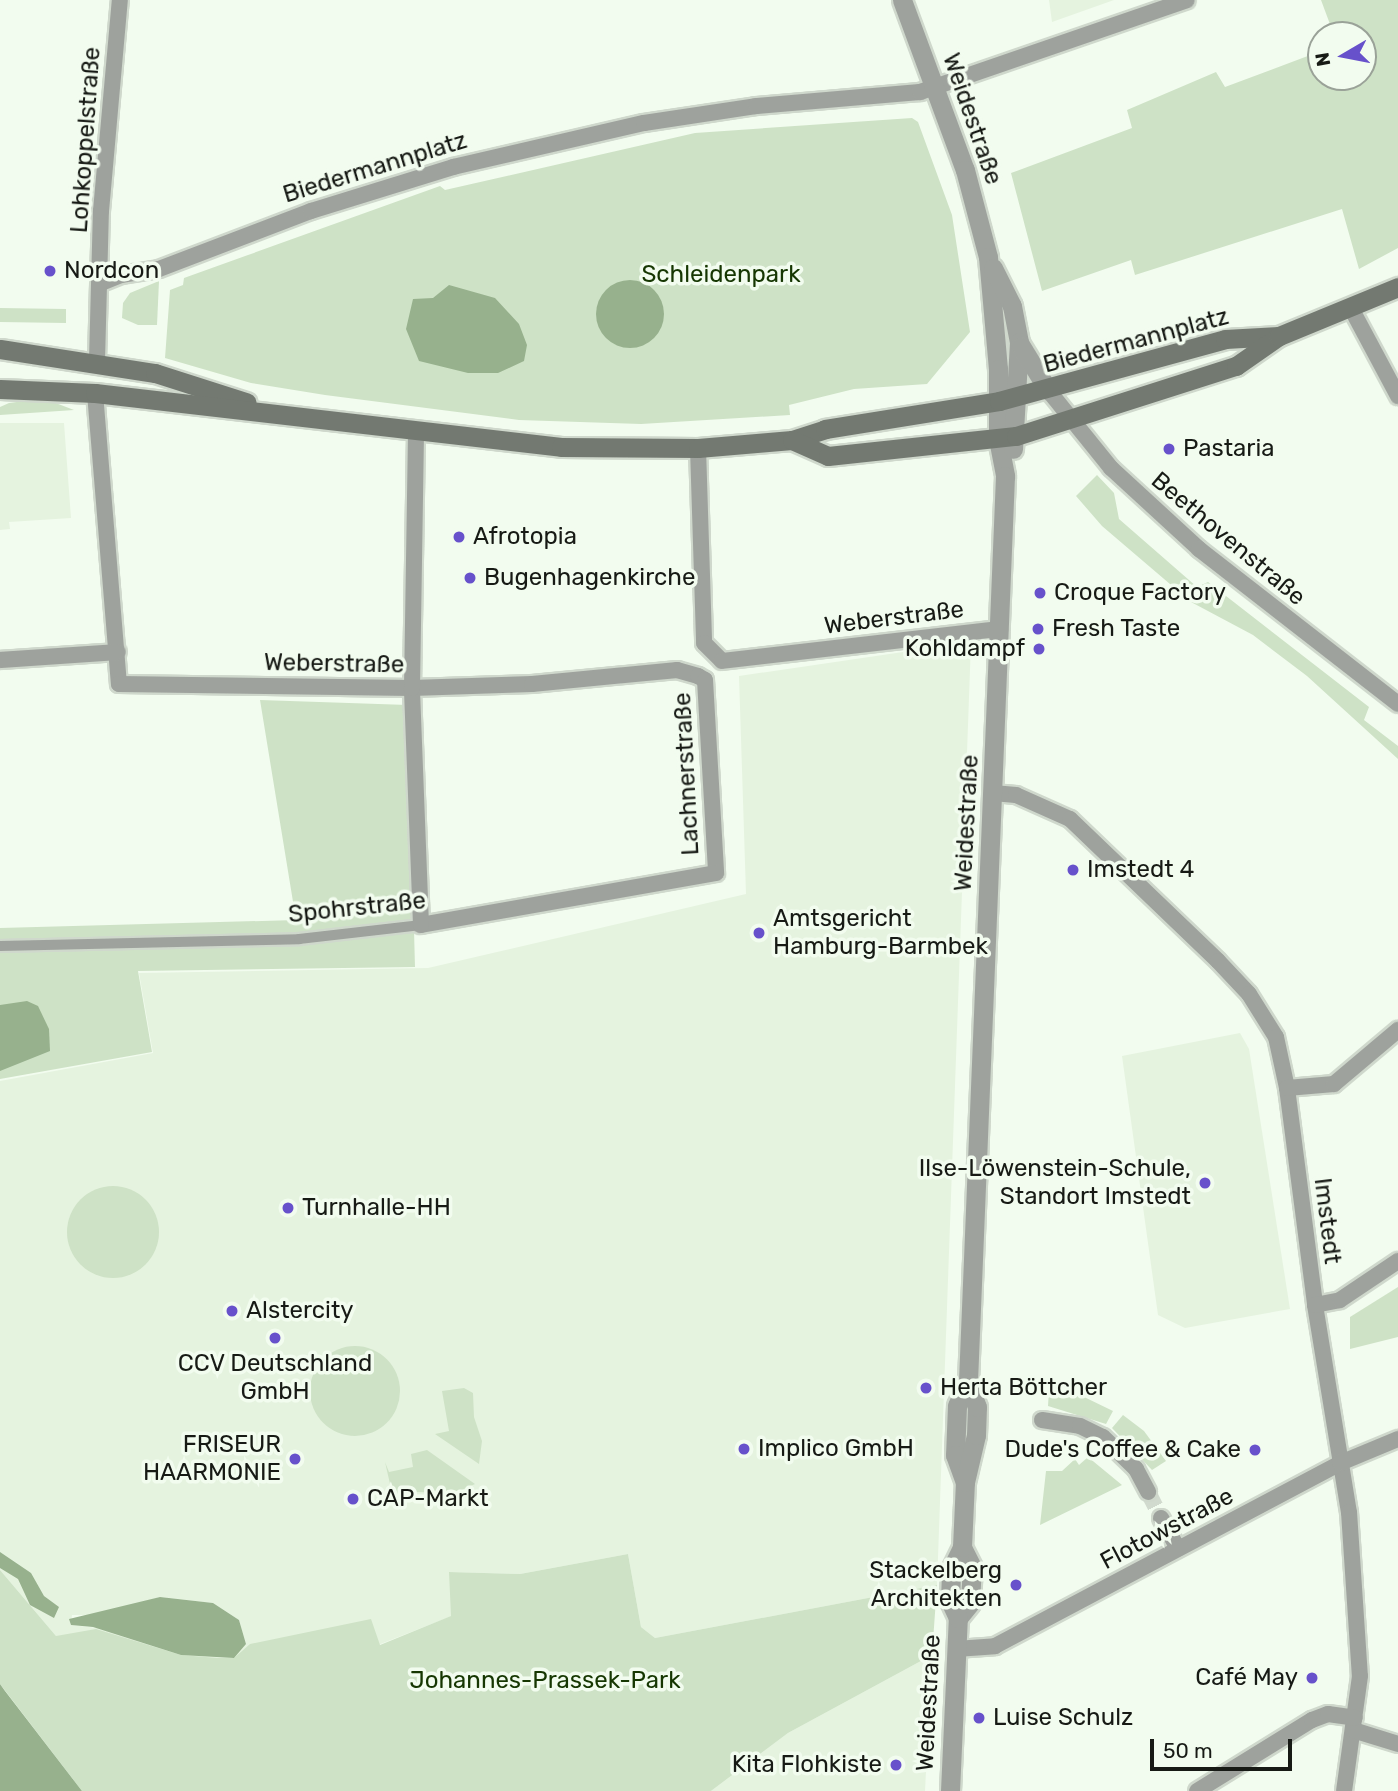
<!DOCTYPE html>
<meta charset="utf-8">
<style>
body{margin:0}
#map{position:relative;width:1398px;height:1791px;overflow:hidden;background:#f2fcef;font-family:Rubik,sans-serif}
div>[style]{position:absolute}
[style*='--x']{left:calc(var(--x)*1px);top:calc(var(--y)*1px);width:calc(var(--w)*1px);rotate:calc(var(--a)*1deg)}
.built>*{inset:0;background:#e5f3df}
.green>*{inset:0;background:#cee2c6}
.round{border-radius:50%}
.water>*{inset:0;background:#97b18d}
.minor-tunnel>*{height:16px;margin-top:-8px;transform-origin:0;background:repeating-linear-gradient(90deg,#d1dace 0 16px,transparent 0 24px)}
.roads{filter:drop-shadow(2px 0 #cfd8cc) drop-shadow(-2px 0 #cfd8cc) drop-shadow(0 2px #cfd8cc) drop-shadow(0 -2px #cfd8cc)}
.pedestrian>*{height:10px;margin:-5px;padding:0 5px;transform-origin:5px;border-radius:5px;background:#9ea29d}
.minor>*{height:16px;margin:-8px;padding:0 8px;transform-origin:8px;border-radius:8px;background:#9ea29d}
.tertiary>*{height:19px;margin:-9.5px;padding:0 9.5px;transform-origin:9.5px;border-radius:9.5px;background:#9ea29d}
.secondary>*{height:19px;margin:-9.5px;padding:0 9.5px;transform-origin:9.5px;border-radius:9.5px;background:#737971}
.dots>*{width:19px;height:19px;translate:-50% -50%;box-sizing:border-box;border:4px solid #f2fcef;border-radius:50%}
span{translate:-50% -50%;white-space:nowrap;text-align:center;line-height:1.15;-webkit-text-stroke:7px #f2fcef;paint-order:stroke}
.street-label{font-size:24px;color:#171a15}
.poi-label{font-size:24px;color:#171a15}
.left{translate:0 -50%;text-align:left}
.right{translate:-100% -50%;text-align:right}
.park-label{font-size:24px;color:#163702}
.north{position:absolute;left:1307px;top:21px;width:70px;height:70px;box-sizing:border-box;background:#f2fcef;border:2px solid #9aa298;border-radius:50%;rotate:260deg;font-size:19px;font-weight:700;line-height:28px;text-align:center;color:#171a15}
.north::after{content:'';display:block;margin:auto;width:24px;height:32px;background:#6751cb;clip-path:polygon(50% 0,100% 100%,50% 72%,0 100%)}
.scale{position:absolute;left:1150px;top:1739px;width:142px;height:32px;box-sizing:border-box;border:4px solid #171a15;border-top:0;padding-left:9px;font-size:21px;line-height:24px;white-space:nowrap;color:#171a15;-webkit-text-stroke:5px #f2fcef;paint-order:stroke}
</style>
<div id="map">
<div class="built">
<i style="clip-path:polygon(1049px 0,1114px 0,1052px 22px)"></i>
<i style="clip-path:polygon(0 423px,64px 423px,71px 518px,9px 522px,10px 529px,0 530px)"></i>
<i style="clip-path:polygon(evenodd,971px 642px,937px 1585px,655px 1638px,641px 1627px,628px 1554px,520px 1574px,450px 1572px,452px 1616px,378px 1645px,165px 1678px,56px 1636px,0 1570px,0 1081px,153px 1053px,139px 973px,428px 968px,746px 894px,739px 676px,971px 642px,160px 1597px,213px 1603px,239px 1620px,246px 1644px,71px 1625px,72px 1615px,98px 1615px,160px 1597px)"></i>
<i style="clip-path:polygon(1240px 1033px,1249px 1049px,1290px 1309px,1185px 1328px,1158px 1315px,1122px 1056px)"></i>
<i style="clip-path:polygon(932px 1655px,925px 1791px,711px 1791px,788px 1733px)"></i>
</div>
<div class="green">
<i style="clip-path:polygon(1321px 0,1398px 0,1398px 248px,1359px 269px,1342px 209px,1135px 275px,1131px 260px,1042px 291px,1011px 173px,1132px 128px,1127px 110px,1216px 72px,1225px 87px,1321px 51px,1321px 77px,1363px 77px,1363px 35px,1334px 35px)"></i>
<i style="clip-path:polygon(912px 118px,918px 122px,952px 215px,970px 332px,927px 384px,854px 389px,789px 405px,790px 415px,641px 424px,519px 420px,325px 395px,251px 383px,165px 358px,170px 290px,183px 285px,184px 278px,440px 186px,445px 190px,695px 133px)"></i>
<i style="clip-path:polygon(159px 281px,157px 325px,138px 325px,122px 318px,123px 303px,130px 293px)"></i>
<i style="clip-path:polygon(0 308px,66px 309px,66px 323px,0 322px)"></i>
<i style="clip-path:polygon(32px 400px,53px 402px,74px 410px,0 415px,0 407px,9px 403px)"></i>
<i style="clip-path:polygon(1097px 475px,1114px 493px,1119px 519px,1197px 587px,1208px 582px,1369px 707px,1364px 720px,1398px 746px,1398px 759px,1307px 676px,1253px 635px,1191px 602px,1102px 526px,1076px 496px)"></i>
<i style="clip-path:polygon(260px 700px,408px 705px,415px 967px,138px 971px,152px 1052px,0 1079px,0 928px,296px 920px)"></i>
<i class="round" style="left:67px;top:1186px;width:92px;height:92px"></i>
<i style="clip-path:polygon(1398px 1287px,1398px 1337px,1350px 1349px,1350px 1317px)"></i>
<i class="round" style="left:310px;top:1346px;width:90px;height:90px"></i>
<i style="clip-path:polygon(464px 1388px,473px 1393px,474px 1417px,482px 1441px,479px 1464px,435px 1434px,449px 1431px,442px 1391px)"></i>
<i style="clip-path:polygon(1049px 1391px,1080px 1395px,1113px 1411px,1106px 1424px,1048px 1406px)"></i>
<i style="clip-path:polygon(1123px 1415px,1144px 1431px,1166px 1461px,1152px 1470px,1112px 1428px)"></i>
<i style="clip-path:polygon(427px 1450px,475px 1484px,455px 1493px,415px 1492px,393px 1497px,385px 1462px,389px 1472px,413px 1467px,411px 1454px)"></i>
<i style="clip-path:polygon(1088px 1457px,1122px 1485px,1040px 1525px,1046px 1471px,1062px 1471px,1075px 1459px,1079px 1465px)"></i>
<i style="clip-path:polygon(628px 1554px,641px 1627px,655px 1638px,937px 1585px,932px 1655px,788px 1733px,711px 1791px,82px 1791px,0 1684px,0 1570px,56px 1636px,96px 1629px,181px 1655px,218px 1658px,234px 1658px,250px 1644px,371px 1619px,380px 1645px,451px 1616px,449px 1572px,520px 1574px)"></i>
</div>
<div class="water">
<i class="round" style="left:596px;top:280px;width:68px;height:68px"></i>
<i style="clip-path:polygon(449px 285px,495px 298px,519px 324px,527px 345px,524px 361px,498px 373px,468px 373px,419px 361px,406px 329px,413px 299px,433px 298px)"></i>
<i style="clip-path:polygon(27px 1001px,38px 1006px,49px 1029px,50px 1051px,0 1071px,0 1005px)"></i>
<i style="clip-path:polygon(0 1552px,31px 1573px,44px 1596px,59px 1607px,54px 1618px,30px 1605px,18px 1579px,0 1568px)"></i>
<i style="clip-path:polygon(160px 1597px,213px 1603px,239px 1620px,246px 1644px,234px 1658px,181px 1655px,93px 1627px,71px 1625px,69px 1619px)"></i>
<i style="clip-path:polygon(0 1684px,5px 1691px,82px 1791px,0 1791px)"></i>
</div>
<div class="minor-tunnel">
<i style="--x:1148;--y:1492;--w:29;--a:63"></i>
</div>
<div class="roads">
<div class="pedestrian">
<i style="--x:0;--y:946;--w:299;--a:-1.3"></i>
<i style="--x:299;--y:939;--w:123;--a:-6.5"></i>
</div>
<div class="minor">
<i style="--x:101;--y:283;--w:22;--a:-22"></i>
<i style="--x:121;--y:275;--w:38;--a:-9"></i>
<i style="--x:159;--y:269;--w:163;--a:-20.9"></i>
<i style="--x:311;--y:211;--w:149;--a:-17.2"></i>
<i style="--x:453;--y:167;--w:196;--a:-13"></i>
<i style="--x:644;--y:123;--w:113;--a:-8.6"></i>
<i style="--x:756;--y:106;--w:165;--a:-4.9"></i>
<i style="--x:920;--y:92;--w:282;--a:-19"></i>
<i style="--x:1351;--y:308;--w:100;--a:61.9"></i>
<i style="--x:97;--y:361;--w:150;--a:-88.5"></i>
<i style="--x:101;--y:211;--w:212;--a:-84.9"></i>
<i style="--x:1048;--y:390;--w:100;--a:51.1"></i>
<i style="--x:1111;--y:468;--w:120;--a:42.6"></i>
<i style="--x:1199;--y:549;--w:252;--a:37.9"></i>
<i style="--x:95;--y:393;--w:292;--a:85.3"></i>
<i style="--x:119;--y:684;--w:293;--a:0.8"></i>
<i style="--x:412;--y:688;--w:120;--a:-1.9"></i>
<i style="--x:532;--y:684;--w:146;--a:-5.5"></i>
<i style="--x:677;--y:670;--w:22;--a:16"></i>
<i style="--x:698;--y:676;--w:8;--a:30"></i>
<i style="--x:705;--y:680;--w:193;--a:86.7"></i>
<i style="--x:716;--y:873;--w:300;--a:170"></i>
<i style="--x:421;--y:925;--w:237;--a:-92.2"></i>
<i style="--x:412;--y:688;--w:254;--a:-89.1"></i>
<i style="--x:698;--y:448;--w:195;--a:88.2"></i>
<i style="--x:704;--y:643;--w:25;--a:45"></i>
<i style="--x:722;--y:661;--w:280;--a:-6.6"></i>
<i style="--x:0;--y:660;--w:118;--a:-3.9"></i>
<i style="--x:993;--y:793;--w:23;--a:5"></i>
<i style="--x:1016;--y:795;--w:59;--a:24"></i>
<i style="--x:1070;--y:819;--w:205;--a:43.8"></i>
<i style="--x:1218;--y:961;--w:45;--a:46.8"></i>
<i style="--x:1249;--y:994;--w:51;--a:57.9"></i>
<i style="--x:1276;--y:1037;--w:52;--a:77.8"></i>
<i style="--x:1287;--y:1088;--w:219;--a:82.6"></i>
<i style="--x:1315;--y:1305;--w:210;--a:80.7"></i>
<i style="--x:1349;--y:1512;--w:164;--a:86.2"></i>
<i style="--x:1360;--y:1676;--w:116;--a:97.9"></i>
<i style="--x:1287;--y:1088;--w:47;--a:-4.9"></i>
<i style="--x:1334;--y:1084;--w:84;--a:-40.2"></i>
<i style="--x:1315;--y:1305;--w:25;--a:-11"></i>
<i style="--x:1340;--y:1300;--w:70;--a:-33.9"></i>
<i style="--x:1042;--y:1420;--w:38;--a:9"></i>
<i style="--x:1080;--y:1426;--w:25;--a:26"></i>
<i style="--x:1103;--y:1437;--w:46;--a:44.1"></i>
<i style="--x:1136;--y:1469;--w:26;--a:62"></i>
<i style="--x:1161;--y:1518;--w:35;--a:61"></i>
<i style="--x:956;--y:1649;--w:39;--a:-4"></i>
<i style="--x:995;--y:1646;--w:391;--a:-27.9"></i>
<i style="--x:1340;--y:1463;--w:63;--a:-22.5"></i>
<i style="--x:1353;--y:1730;--w:47;--a:17.3"></i>
<i style="--x:1197;--y:1791;--w:135;--a:-31.7"></i>
<i style="--x:1312;--y:1720;--w:17;--a:-21"></i>
<i style="--x:1328;--y:1714;--w:27;--a:8"></i>
</div>
<div class="tertiary">
<i style="--x:902;--y:0;--w:181;--a:69.7"></i>
<i style="--x:965;--y:170;--w:90;--a:75.2"></i>
<i style="--x:988;--y:257;--w:112;--a:84.9"></i>
<i style="--x:998;--y:369;--w:70;--a:90"></i>
<i style="--x:998;--y:439;--w:38;--a:79"></i>
<i style="--x:1005;--y:476;--w:907;--a:92.34"></i>
<i style="--x:968;--y:1382;--w:26;--a:115"></i>
<i style="--x:957;--y:1406;--w:49;--a:92.3"></i>
<i style="--x:955;--y:1455;--w:29;--a:70"></i>
<i style="--x:993;--y:268;--w:42;--a:63.4"></i>
<i style="--x:1012;--y:306;--w:37;--a:79"></i>
<i style="--x:1019;--y:342;--w:107;--a:93.2"></i>
<i style="--x:1021;--y:346;--w:52;--a:58.5"></i>
<i style="--x:958;--y:1618;--w:19;--a:-51"></i>
<i style="--x:970;--y:1603;--w:36;--a:-87"></i>
<i style="--x:972;--y:1567;--w:22;--a:-117"></i>
<i style="--x:950;--y:1791;--w:173;--a:-87.4"></i>
<i style="--x:958;--y:1618;--w:19;--a:-115"></i>
<i style="--x:950;--y:1601;--w:31;--a:-88"></i>
<i style="--x:951;--y:1570;--w:25;--a:-64"></i>
<i style="--x:962;--y:1547;--w:65;--a:-87.4"></i>
<i style="--x:965;--y:1482;--w:48;--a:-76.8"></i>
<i style="--x:976;--y:1435;--w:28;--a:-88"></i>
<i style="--x:977;--y:1407;--w:27;--a:-110"></i>
</div>
<div class="secondary">
<i style="--x:0;--y:349;--w:157;--a:8.8"></i>
<i style="--x:155;--y:373;--w:96;--a:17.7"></i>
<i style="--x:0;--y:389;--w:95;--a:2.4"></i>
<i style="--x:95;--y:393;--w:469;--a:6.6"></i>
<i style="--x:561;--y:447;--w:137;--a:0.4"></i>
<i style="--x:698;--y:448;--w:94;--a:-4.9"></i>
<i style="--x:792;--y:440;--w:35;--a:-18"></i>
<i style="--x:825;--y:429;--w:176;--a:-9.1"></i>
<i style="--x:999;--y:401;--w:234;--a:-15.3"></i>
<i style="--x:1225;--y:339;--w:54;--a:-3.2"></i>
<i style="--x:792;--y:440;--w:39;--a:24"></i>
<i style="--x:828;--y:456;--w:189;--a:-6.1"></i>
<i style="--x:1016;--y:436;--w:231;--a:-17.7"></i>
<i style="--x:1236;--y:366;--w:52;--a:-34.9"></i>
<i style="--x:1279;--y:336;--w:129;--a:-22.4"></i>
</div>
</div>
<div class="dots">
<i style="left:50px;top:271px;background:#6751cb"></i>
<i style="left:1169px;top:449px;background:#6751cb"></i>
<i style="left:459px;top:537px;background:#6751cb"></i>
<i style="left:470px;top:578px;background:#6751cb"></i>
<i style="left:1040px;top:593px;background:#6751cb"></i>
<i style="left:1038px;top:629px;background:#6751cb"></i>
<i style="left:1039px;top:649px;background:#6751cb"></i>
<i style="left:1073px;top:870px;background:#6751cb"></i>
<i style="left:759px;top:933px;background:#6751cb"></i>
<i style="left:1205px;top:1183px;background:#6751cb"></i>
<i style="left:288px;top:1208px;background:#6751cb"></i>
<i style="left:232px;top:1311px;background:#6751cb"></i>
<i style="left:275px;top:1338px;background:#6751cb"></i>
<i style="left:926px;top:1388px;background:#6751cb"></i>
<i style="left:744px;top:1449px;background:#6751cb"></i>
<i style="left:1255px;top:1450px;background:#6751cb"></i>
<i style="left:295px;top:1459px;background:#6751cb"></i>
<i style="left:353px;top:1499px;background:#6751cb"></i>
<i style="left:1016px;top:1585px;background:#6751cb"></i>
<i style="left:1312px;top:1678px;background:#6751cb"></i>
<i style="left:979px;top:1718px;background:#6751cb"></i>
<i style="left:896px;top:1765px;background:#6751cb"></i>
</div>
<div class="street-label">
<span style="left:972px;top:119px;rotate:71deg">Weidestraße</span>
<span style="left:86px;top:140px;rotate:-86deg">Lohkoppelstraße</span>
<span style="left:375px;top:168px;rotate:-17deg">Biedermannplatz</span>
<span style="left:1136px;top:341px;rotate:-15deg">Biedermannplatz</span>
<span style="left:1228px;top:539px;rotate:40deg">Beethovenstraße</span>
<span style="left:894px;top:618px;rotate:-7deg">Weberstraße</span>
<span style="left:334px;top:664px;rotate:1deg">Weberstraße</span>
<span style="left:687px;top:774px;rotate:-93deg">Lachnerstraße</span>
<span style="left:967px;top:823px;rotate:-87deg">Weidestraße</span>
<span style="left:357px;top:908px;rotate:-6deg">Spohrstraße</span>
<span style="left:1327px;top:1221px;rotate:83deg">Imstedt</span>
<span style="left:1167px;top:1529px;rotate:-28deg">Flotowstraße</span>
<span style="left:929px;top:1703px;rotate:-87deg">Weidestraße</span>
</div>
<div class="poi-label">
<span class="left" style="left:64px;top:271px">Nordcon</span>
<span class="left" style="left:1183px;top:449px">Pastaria</span>
<span class="left" style="left:473px;top:537px">Afrotopia</span>
<span class="left" style="left:484px;top:578px">Bugenhagenkirche</span>
<span class="left" style="left:1054px;top:593px">Croque Factory</span>
<span class="left" style="left:1052px;top:629px">Fresh Taste</span>
<span class="right" style="left:1025px;top:649px">Kohldampf</span>
<span class="left" style="left:1087px;top:870px">Imstedt 4</span>
<span class="left" style="left:773px;top:933px">Amtsgericht<br>Hamburg-Barmbek</span>
<span class="right" style="left:1191px;top:1183px">Ilse-Löwenstein-Schule,<br>Standort Imstedt</span>
<span class="left" style="left:302px;top:1208px">Turnhalle-HH</span>
<span class="left" style="left:246px;top:1311px">Alstercity</span>
<span style="left:275px;top:1378px">CCV Deutschland<br>GmbH</span>
<span class="left" style="left:940px;top:1388px">Herta Böttcher</span>
<span class="right" style="left:281px;top:1459px">FRISEUR<br>HAARMONIE</span>
<span class="left" style="left:758px;top:1449px">Implico GmbH</span>
<span class="right" style="left:1241px;top:1450px">Dude's Coffee &amp; Cake</span>
<span class="left" style="left:367px;top:1499px">CAP-Markt</span>
<span class="right" style="left:1002px;top:1585px">Stackelberg<br>Architekten</span>
<span class="right" style="left:1298px;top:1678px">Café May</span>
<span class="left" style="left:993px;top:1718px">Luise Schulz</span>
<span class="right" style="left:882px;top:1765px">Kita Flohkiste</span>
</div>
<div class="park-label">
<span style="left:721px;top:275px">Schleidenpark</span>
<span style="left:545px;top:1681px">Johannes-Prassek-Park</span>
</div>
<div class="north">N</div>
<div class="scale">50 m</div>
</div>
